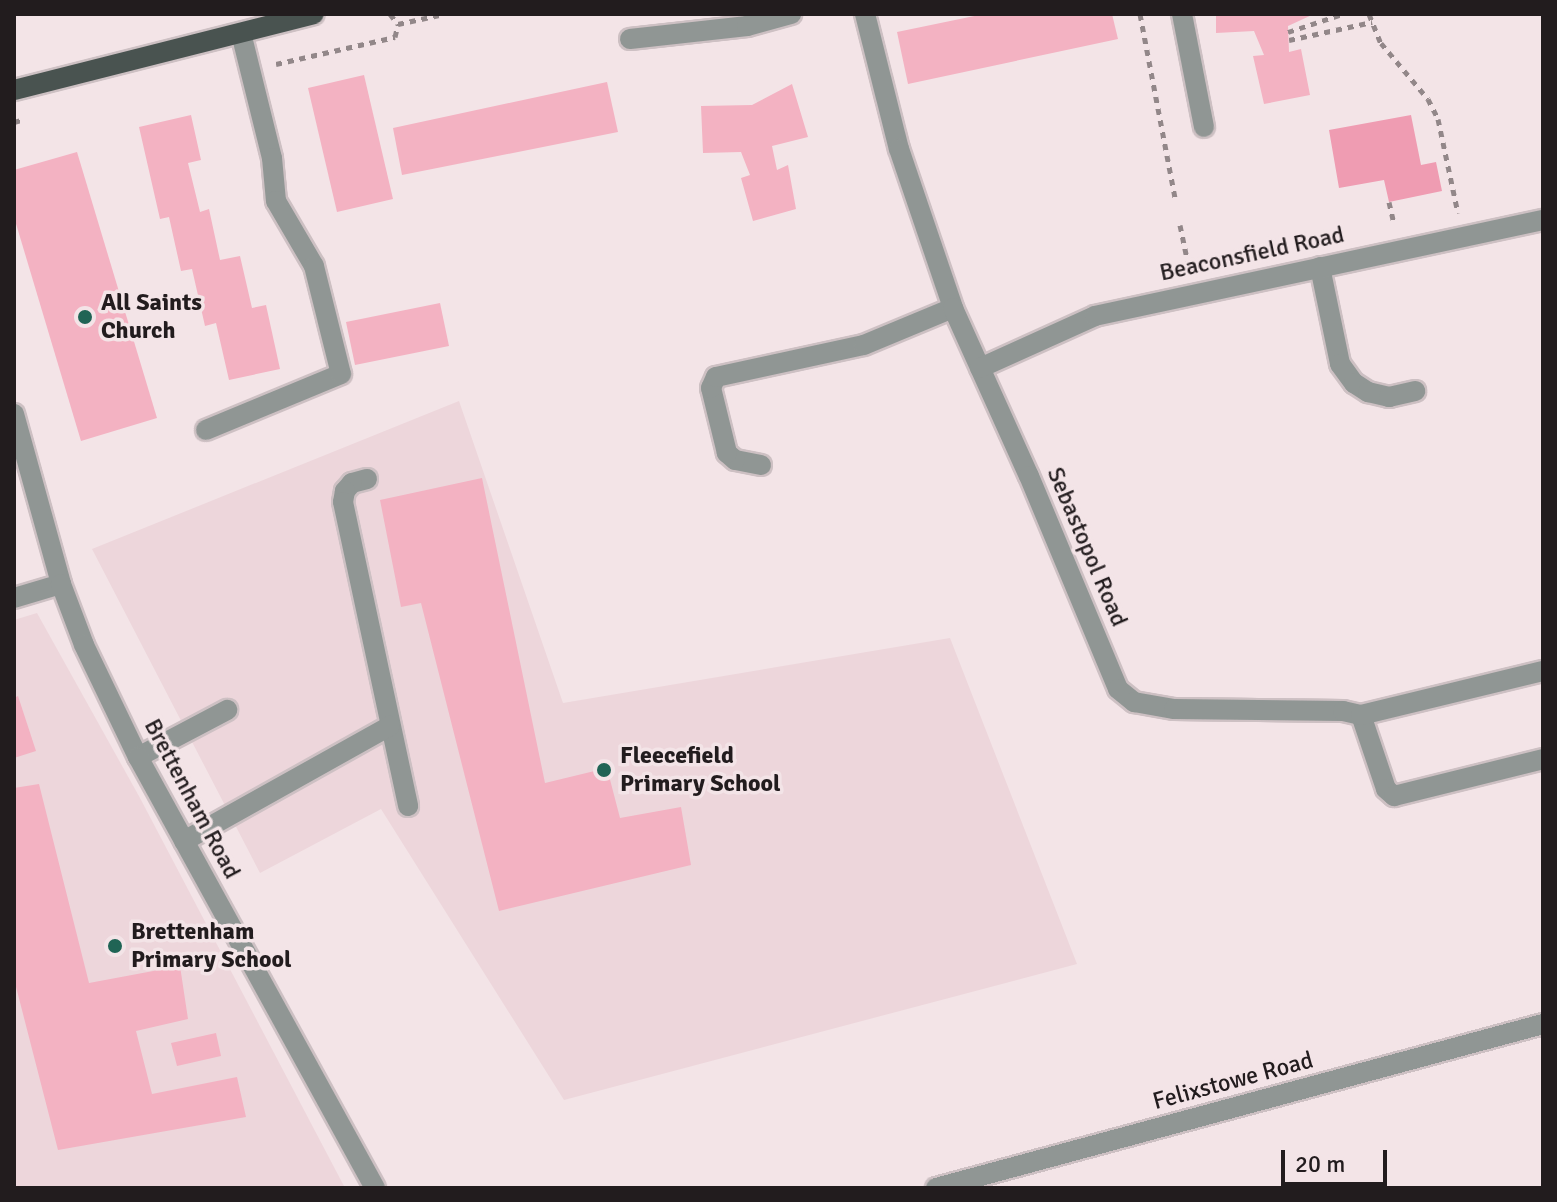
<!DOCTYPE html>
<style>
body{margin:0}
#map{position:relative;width:1557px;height:1202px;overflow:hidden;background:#f3e4e7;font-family:Signika,sans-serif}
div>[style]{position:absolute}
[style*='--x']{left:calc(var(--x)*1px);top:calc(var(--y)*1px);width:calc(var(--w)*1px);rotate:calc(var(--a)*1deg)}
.built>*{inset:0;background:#edd6db}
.green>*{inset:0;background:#ef9cb2}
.building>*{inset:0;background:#f3b2c2}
.path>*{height:5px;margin-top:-2.5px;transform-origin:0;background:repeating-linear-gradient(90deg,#928789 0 6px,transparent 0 12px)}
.roads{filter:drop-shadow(2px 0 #cdc0c3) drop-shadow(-2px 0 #cdc0c3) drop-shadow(0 2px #cdc0c3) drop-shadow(0 -2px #cdc0c3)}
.service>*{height:20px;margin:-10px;padding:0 10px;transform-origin:10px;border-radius:10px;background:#909694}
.minor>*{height:20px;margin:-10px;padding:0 10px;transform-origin:10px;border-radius:10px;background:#909694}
.tertiary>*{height:20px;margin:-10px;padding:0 10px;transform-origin:10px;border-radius:10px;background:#909694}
.primary>*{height:20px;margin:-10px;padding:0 10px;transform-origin:10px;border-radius:10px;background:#495350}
.dots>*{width:22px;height:22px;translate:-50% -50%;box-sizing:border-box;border:4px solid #f3e4e7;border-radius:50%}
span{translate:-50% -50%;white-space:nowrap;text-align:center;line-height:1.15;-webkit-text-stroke:7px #f3e4e7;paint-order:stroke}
.street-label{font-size:24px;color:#221c1e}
.poi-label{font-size:24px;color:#221c1e;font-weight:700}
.left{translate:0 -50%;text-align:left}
.frame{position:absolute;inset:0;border:16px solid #221c1e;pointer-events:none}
.scale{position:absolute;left:1281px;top:1150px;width:106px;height:36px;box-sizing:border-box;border:4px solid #221c1e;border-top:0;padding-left:10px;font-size:24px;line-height:28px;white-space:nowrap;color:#221c1e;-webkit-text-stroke:6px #f3e4e7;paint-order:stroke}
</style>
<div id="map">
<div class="built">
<i style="clip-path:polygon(459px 401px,563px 703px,950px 638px,1077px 964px,564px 1100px,381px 809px,260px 873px,92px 549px)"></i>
<i style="clip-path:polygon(37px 613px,140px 798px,345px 1188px,14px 1188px,14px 620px)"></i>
</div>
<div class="green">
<i style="clip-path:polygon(1411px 115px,1421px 165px,1436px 162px,1442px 191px,1389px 202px,1384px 180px,1339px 188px,1329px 130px)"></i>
</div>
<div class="building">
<i style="clip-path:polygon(984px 14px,1112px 14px,1118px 39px,908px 84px,897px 32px)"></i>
<i style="clip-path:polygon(1216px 14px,1314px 14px,1288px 26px,1289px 52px,1301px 49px,1310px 95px,1264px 104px,1253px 56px,1264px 55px,1254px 31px,1216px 33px)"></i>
<i style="clip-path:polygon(364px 75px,393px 199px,337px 212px,308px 88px)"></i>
<i style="clip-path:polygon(607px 82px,618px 132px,402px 175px,393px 128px)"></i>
<i style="clip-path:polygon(792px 84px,808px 137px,772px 146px,777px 170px,788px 165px,796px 209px,753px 221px,741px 178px,750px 175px,741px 152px,703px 153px,701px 106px,752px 105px)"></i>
<i style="clip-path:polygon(191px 115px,201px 160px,188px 163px,200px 212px,209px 209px,220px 260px,240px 256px,252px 308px,266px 305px,280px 369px,229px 380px,216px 323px,205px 326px,192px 269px,181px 271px,169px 217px,160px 219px,139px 127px)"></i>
<i style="clip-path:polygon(77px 152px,157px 418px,81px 441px,14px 217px,14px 170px)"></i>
<i style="clip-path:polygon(440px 303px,449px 346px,355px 365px,346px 322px)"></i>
<i style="clip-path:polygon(482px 478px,545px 783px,607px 768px,620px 818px,681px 807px,691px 865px,499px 911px,421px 603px,401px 607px,380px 500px)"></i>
<i style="clip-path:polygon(18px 696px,36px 751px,14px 758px,14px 698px)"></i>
<i style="clip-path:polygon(39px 784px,89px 983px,180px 966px,188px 1019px,136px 1031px,152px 1094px,237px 1077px,246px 1117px,58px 1150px,14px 979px,14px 788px)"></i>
<i style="clip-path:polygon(216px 1033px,221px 1056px,177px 1066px,171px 1043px)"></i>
</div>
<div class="path">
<i style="--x:390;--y:14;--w:13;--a:51"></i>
<i style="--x:1140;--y:14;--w:187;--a:79.2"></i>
<i style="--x:1369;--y:14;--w:31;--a:68"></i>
<i style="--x:1381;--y:43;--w:73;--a:50"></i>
<i style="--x:1428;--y:99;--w:22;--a:63"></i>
<i style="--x:1438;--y:119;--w:96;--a:78"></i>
<i style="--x:398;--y:24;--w:47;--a:-12.3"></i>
<i style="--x:1288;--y:32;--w:57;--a:-18.4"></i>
<i style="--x:1289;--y:40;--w:85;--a:-12.2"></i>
<i style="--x:276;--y:64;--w:122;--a:-12.8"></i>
<i style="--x:395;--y:37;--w:13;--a:-77"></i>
<i style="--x:14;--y:122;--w:11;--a:-15"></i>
<i style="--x:1389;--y:202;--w:23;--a:77"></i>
<i style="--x:1180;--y:225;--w:44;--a:78.2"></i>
</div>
<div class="roads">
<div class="service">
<i style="--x:1182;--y:14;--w:115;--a:79"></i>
<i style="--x:1320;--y:267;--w:99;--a:78.3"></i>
<i style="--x:1340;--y:364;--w:24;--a:54"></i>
<i style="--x:1354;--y:383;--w:17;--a:33"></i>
<i style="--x:1368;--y:392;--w:22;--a:13"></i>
<i style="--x:1389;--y:397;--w:27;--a:-13"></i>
<i style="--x:206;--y:430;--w:146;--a:-22.5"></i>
<i style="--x:761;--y:465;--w:26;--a:-169"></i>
<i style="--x:735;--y:460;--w:11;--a:-139"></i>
<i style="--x:727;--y:453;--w:67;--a:-103.8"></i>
<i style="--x:711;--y:388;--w:12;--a:-66"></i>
<i style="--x:716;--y:377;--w:151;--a:-12.2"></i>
<i style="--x:864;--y:345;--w:96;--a:-22.6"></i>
<i style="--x:367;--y:479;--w:16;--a:165"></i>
<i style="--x:352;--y:483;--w:11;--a:131"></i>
<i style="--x:345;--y:491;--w:11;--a:100"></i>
<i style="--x:343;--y:502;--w:311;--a:77.9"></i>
<i style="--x:1361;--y:715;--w:78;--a:71.3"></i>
<i style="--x:1386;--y:789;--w:11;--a:41"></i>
<i style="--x:1394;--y:796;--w:154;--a:-13.9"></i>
<i style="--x:138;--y:757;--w:101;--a:-27.8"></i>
<i style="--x:184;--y:841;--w:236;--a:-29.2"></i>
</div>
<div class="minor">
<i style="--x:865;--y:14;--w:139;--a:75.9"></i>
<i style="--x:899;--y:149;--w:168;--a:71.2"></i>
<i style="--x:953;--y:308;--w:184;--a:65.7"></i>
<i style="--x:1029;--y:476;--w:231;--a:67.3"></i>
<i style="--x:1118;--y:689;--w:21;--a:39"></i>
<i style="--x:1134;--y:702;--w:41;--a:9.9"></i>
<i style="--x:1174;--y:709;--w:169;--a:0.7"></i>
<i style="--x:1343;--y:711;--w:18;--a:13"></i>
<i style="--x:1361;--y:715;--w:187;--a:-13.6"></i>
<i style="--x:241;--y:33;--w:129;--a:76.1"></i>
<i style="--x:272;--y:158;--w:43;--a:84.7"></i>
<i style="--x:276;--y:201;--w:75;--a:59.7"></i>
<i style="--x:314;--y:266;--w:111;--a:76"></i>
<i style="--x:630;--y:39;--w:118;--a:-6.3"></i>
<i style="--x:747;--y:26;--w:46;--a:-15.3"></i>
<i style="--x:980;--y:368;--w:126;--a:-24.3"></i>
<i style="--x:1095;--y:316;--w:458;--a:-12.1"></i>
<i style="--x:14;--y:598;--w:49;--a:-16.6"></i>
<i style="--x:936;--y:1188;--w:629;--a:-15.12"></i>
</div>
<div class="tertiary">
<i style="--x:14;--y:414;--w:176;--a:74.5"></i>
<i style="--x:61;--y:584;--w:65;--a:69.3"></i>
<i style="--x:84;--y:645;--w:124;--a:64.3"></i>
<i style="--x:138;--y:757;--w:492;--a:61.2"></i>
</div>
<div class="primary">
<i style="--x:14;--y:90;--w:309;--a:-14.2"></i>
</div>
</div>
<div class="dots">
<i style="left:85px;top:317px;background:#206455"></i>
<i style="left:604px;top:770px;background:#206455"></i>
<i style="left:115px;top:946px;background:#206455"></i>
</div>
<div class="street-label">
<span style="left:1252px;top:254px;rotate:-12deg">Beaconsfield Road</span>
<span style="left:1087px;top:547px;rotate:67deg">Sebastopol Road</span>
<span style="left:192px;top:799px;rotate:62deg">Brettenham Road</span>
<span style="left:1233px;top:1081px;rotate:-15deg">Felixstowe Road</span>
</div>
<div class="poi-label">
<span class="left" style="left:101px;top:317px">All Saints<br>Church</span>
<span class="left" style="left:620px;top:770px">Fleecefield<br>Primary School</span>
<span class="left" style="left:131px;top:946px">Brettenham<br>Primary School</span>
</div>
<div class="frame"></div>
<div class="scale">20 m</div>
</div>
